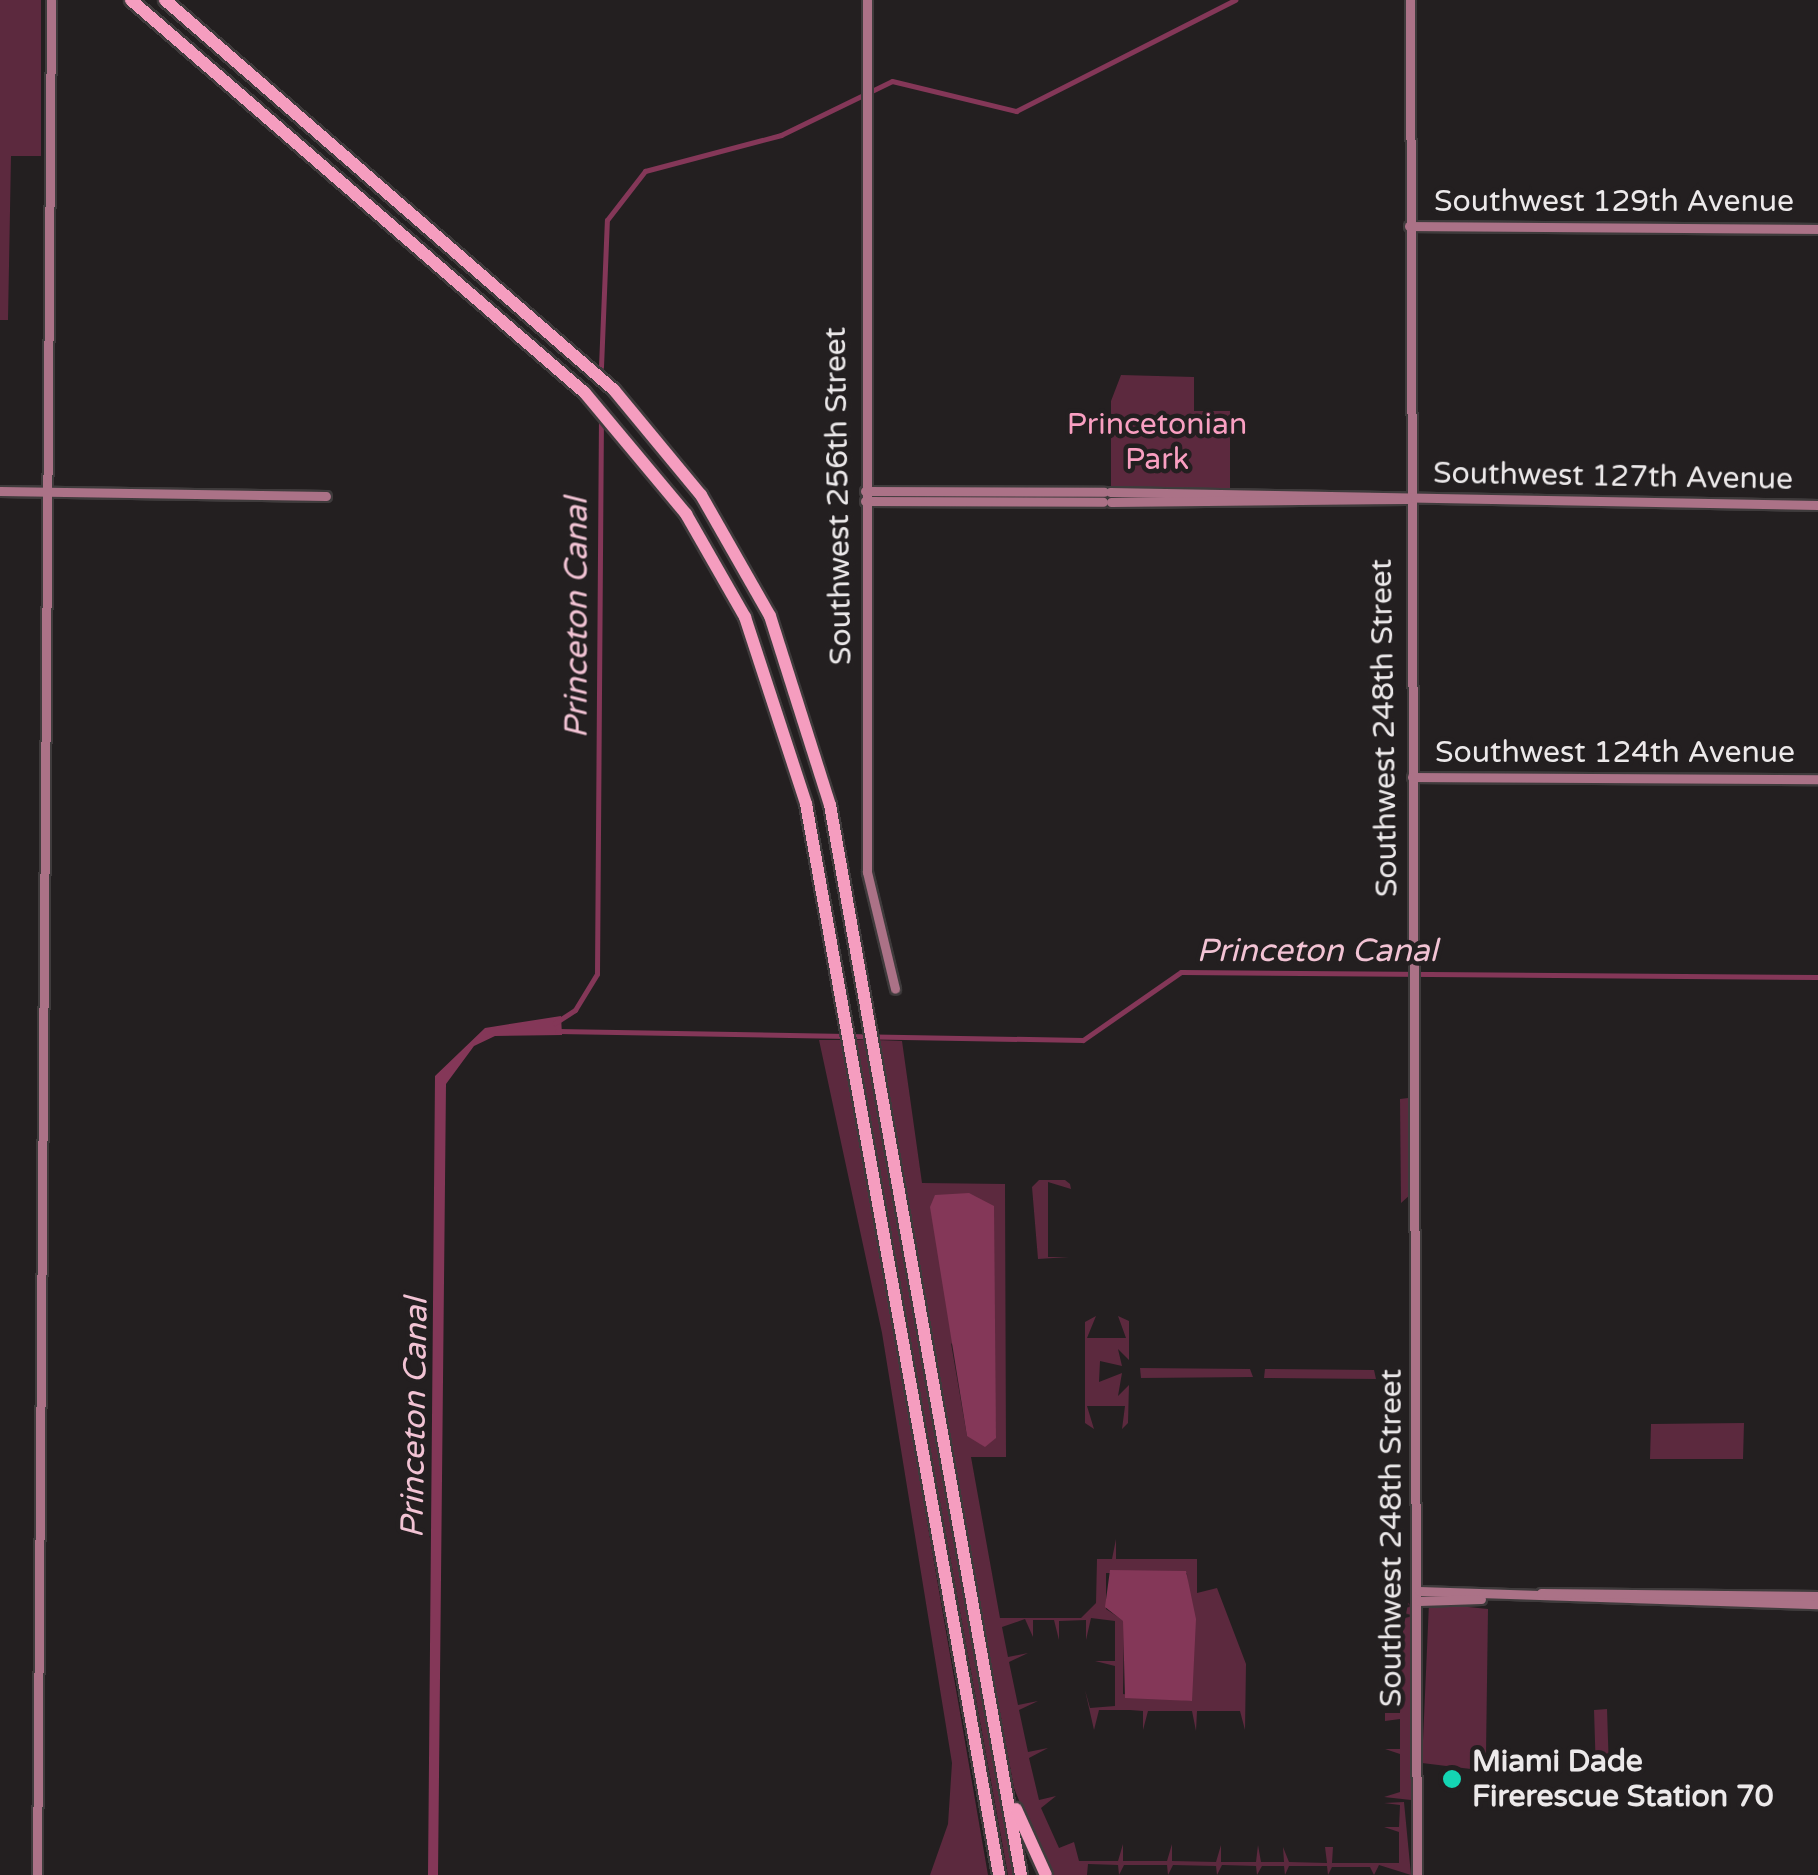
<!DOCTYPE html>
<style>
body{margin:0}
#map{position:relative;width:1818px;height:1875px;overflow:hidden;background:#231f20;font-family:"Varela Round",sans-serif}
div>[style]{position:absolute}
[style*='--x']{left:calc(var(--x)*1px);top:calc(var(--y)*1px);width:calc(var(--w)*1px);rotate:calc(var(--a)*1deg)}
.green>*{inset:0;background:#5c293e}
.water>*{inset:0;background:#843758}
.canal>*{height:5px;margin:-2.5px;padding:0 2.5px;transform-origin:2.5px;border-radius:2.5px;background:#843758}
.roads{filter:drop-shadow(2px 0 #3f3b3c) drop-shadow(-2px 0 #3f3b3c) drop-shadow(0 2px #3f3b3c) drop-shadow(0 -2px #3f3b3c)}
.secondary>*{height:9px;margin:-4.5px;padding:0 4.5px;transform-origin:4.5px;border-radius:4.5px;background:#ab7287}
.highway>*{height:12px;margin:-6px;padding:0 6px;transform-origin:6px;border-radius:6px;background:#f59dbf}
.dots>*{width:28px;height:28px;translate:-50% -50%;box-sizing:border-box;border:5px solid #231f20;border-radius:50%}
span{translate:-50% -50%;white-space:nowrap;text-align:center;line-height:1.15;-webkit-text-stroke:9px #231f20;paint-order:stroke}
.street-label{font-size:30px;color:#ece9ea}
.park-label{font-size:30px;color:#f99fc1}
.poi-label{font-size:30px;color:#ece9ea;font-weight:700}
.left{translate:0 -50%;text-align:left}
.water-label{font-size:32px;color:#f2c3d4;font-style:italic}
</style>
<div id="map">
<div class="green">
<i style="clip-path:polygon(0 0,41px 0,41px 156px,11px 156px,8px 320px,0 320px)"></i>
<i style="clip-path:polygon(1121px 375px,1194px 377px,1194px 411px,1230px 411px,1230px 492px,1111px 487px,1111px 401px)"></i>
<i style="clip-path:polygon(819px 1040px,844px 1040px,988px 1875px,930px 1875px,948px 1824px,952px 1763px,882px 1333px)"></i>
<i style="clip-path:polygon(856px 1040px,865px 1040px,1014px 1875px,1008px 1875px)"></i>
<i style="clip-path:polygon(evenodd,877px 1040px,902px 1041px,922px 1183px,1005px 1184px,1006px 1457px,971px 1457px,1000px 1618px,1081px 1618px,1096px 1603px,1097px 1559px,1112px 1559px,1116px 1539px,1116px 1559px,1197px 1559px,1197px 1593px,1217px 1588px,1246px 1664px,1245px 1730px,1240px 1711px,1197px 1711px,1196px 1731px,1192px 1711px,1148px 1711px,1143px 1730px,1143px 1711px,1130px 1710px,1099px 1710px,1094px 1730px,1085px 1690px,1090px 1708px,1115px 1706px,1115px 1666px,1095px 1661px,1115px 1661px,1115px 1621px,1091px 1618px,1086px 1640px,1086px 1620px,1059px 1621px,1059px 1640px,1054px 1620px,1033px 1620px,1033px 1637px,1025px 1619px,1002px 1627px,1008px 1657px,1028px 1653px,1009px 1662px,1018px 1705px,1038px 1701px,1019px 1710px,1028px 1752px,1048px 1748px,1029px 1758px,1039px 1800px,1056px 1796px,1041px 1808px,1059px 1848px,1074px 1842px,1079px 1861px,1118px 1861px,1123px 1844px,1123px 1861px,1167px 1861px,1172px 1844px,1172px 1861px,1216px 1862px,1221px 1845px,1221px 1862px,1256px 1862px,1258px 1845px,1261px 1862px,1284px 1862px,1283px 1847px,1289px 1862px,1327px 1863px,1325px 1847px,1333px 1847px,1332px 1863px,1399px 1863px,1399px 1832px,1384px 1827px,1399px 1827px,1400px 1805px,1384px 1803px,1404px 1802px,1411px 1875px,1379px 1865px,1374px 1875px,1370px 1867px,1332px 1867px,1328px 1875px,1327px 1866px,1289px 1866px,1285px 1875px,1284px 1866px,1262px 1866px,1257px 1875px,1256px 1866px,1222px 1865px,1217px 1875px,1216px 1866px,1173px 1865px,1168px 1875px,1167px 1865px,1124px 1865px,1119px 1875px,1118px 1865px,1088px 1864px,1087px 1875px,1049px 1875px,1014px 1788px,877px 1040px,951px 1343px,994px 1393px,996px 1438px,967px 1436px,951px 1343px,877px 1040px,1106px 1573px,1187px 1573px,1192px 1701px,1123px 1694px,1124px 1621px,1106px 1609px,1106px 1573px)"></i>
<i style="clip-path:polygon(1408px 1098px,1411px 1194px,1401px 1203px,1400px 1099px)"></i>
<i style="clip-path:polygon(1065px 1180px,1070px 1184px,1071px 1189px,1048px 1182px,1048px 1257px,1069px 1257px,1038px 1259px,1032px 1187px,1039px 1180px)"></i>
<i style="clip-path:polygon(1096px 1316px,1087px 1338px,1126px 1338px,1118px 1316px,1129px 1321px,1129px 1360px,1118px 1349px,1122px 1366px,1100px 1361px,1099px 1382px,1122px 1373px,1118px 1396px,1129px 1385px,1128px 1423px,1122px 1429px,1125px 1406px,1087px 1406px,1094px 1429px,1085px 1423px,1085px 1322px)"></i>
<i style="clip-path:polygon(1140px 1368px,1250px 1369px,1253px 1377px,1141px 1378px)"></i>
<i style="clip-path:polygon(1265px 1369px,1374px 1370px,1376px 1379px,1264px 1378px)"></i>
<i style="clip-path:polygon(1744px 1423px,1743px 1459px,1650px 1459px,1651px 1424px)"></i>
<i style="clip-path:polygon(1408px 1603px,1413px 1608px,1411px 1800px,1384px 1797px,1400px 1792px,1400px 1754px,1385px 1749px,1400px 1749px,1400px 1719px,1385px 1721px,1385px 1713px,1400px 1713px,1401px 1682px,1400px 1674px,1385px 1677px,1401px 1670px,1401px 1647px,1386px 1644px,1401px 1643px)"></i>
<i style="clip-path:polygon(1429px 1603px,1488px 1609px,1486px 1753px,1479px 1770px,1422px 1763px)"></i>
<i style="clip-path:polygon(1607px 1709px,1609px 1771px,1596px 1774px,1594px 1710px)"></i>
</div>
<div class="water">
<i style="clip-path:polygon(561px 1016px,562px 1035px,495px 1036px,474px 1046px,446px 1084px,438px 1875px,428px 1875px,435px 1076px,485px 1028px)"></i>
<i style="clip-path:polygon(969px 1193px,994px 1206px,996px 1438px,985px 1447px,967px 1436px,930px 1207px,935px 1195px)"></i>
<i style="clip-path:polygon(1110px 1570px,1186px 1571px,1196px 1619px,1192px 1701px,1125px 1698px,1123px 1621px,1105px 1607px)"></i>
</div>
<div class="canal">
<i style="--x:601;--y:367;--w:147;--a:-87.7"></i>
<i style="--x:607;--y:220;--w:62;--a:-52.2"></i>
<i style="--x:645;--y:171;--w:141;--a:-14.8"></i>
<i style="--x:781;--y:135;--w:123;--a:-25.9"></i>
<i style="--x:892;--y:81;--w:128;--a:13.6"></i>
<i style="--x:1016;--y:111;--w:246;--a:-26.9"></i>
<i style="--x:555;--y:1023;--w:24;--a:-33"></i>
<i style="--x:575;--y:1010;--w:42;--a:-58.6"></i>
<i style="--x:597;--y:974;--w:555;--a:-89.59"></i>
<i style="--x:557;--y:1031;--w:526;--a:0.98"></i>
<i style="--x:1083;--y:1040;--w:119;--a:-34.8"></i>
<i style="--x:1181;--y:972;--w:637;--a:0.45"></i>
</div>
<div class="roads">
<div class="secondary">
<i style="--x:867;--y:0;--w:872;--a:90"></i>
<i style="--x:867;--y:872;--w:120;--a:76.5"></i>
<i style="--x:1410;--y:0;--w:1875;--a:89.79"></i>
<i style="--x:1409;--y:226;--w:409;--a:0.4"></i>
<i style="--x:0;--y:491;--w:326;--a:0.9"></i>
<i style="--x:865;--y:491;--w:239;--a:0.2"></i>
<i style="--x:1110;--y:492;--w:708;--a:1.05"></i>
<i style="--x:865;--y:501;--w:238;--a:0.2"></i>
<i style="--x:1111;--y:502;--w:296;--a:-0.6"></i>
<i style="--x:1412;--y:777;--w:406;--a:0.3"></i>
<i style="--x:1419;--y:1591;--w:399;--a:1.9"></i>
<i style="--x:1541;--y:1593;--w:277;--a:0.6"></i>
<i style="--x:1419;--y:1601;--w:62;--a:-1.8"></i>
<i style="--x:37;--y:1875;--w:1875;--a:-89.57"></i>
</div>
<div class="highway">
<i style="--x:131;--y:0;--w:600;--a:40.88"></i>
<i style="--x:585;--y:393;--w:158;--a:50.1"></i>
<i style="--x:686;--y:514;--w:119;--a:60.2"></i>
<i style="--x:745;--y:617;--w:197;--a:71.9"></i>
<i style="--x:806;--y:804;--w:1088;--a:79.78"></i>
<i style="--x:165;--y:0;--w:595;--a:40.98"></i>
<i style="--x:614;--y:390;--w:136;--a:50.4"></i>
<i style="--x:701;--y:495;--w:139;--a:60.3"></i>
<i style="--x:770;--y:616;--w:198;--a:72.4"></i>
<i style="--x:830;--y:805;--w:1087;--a:79.88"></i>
<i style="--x:1016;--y:1809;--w:72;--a:65.6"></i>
</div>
</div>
<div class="dots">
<i style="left:1452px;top:1779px;background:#14d5b3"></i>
</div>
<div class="street-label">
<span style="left:1614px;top:202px">Southwest 129th Avenue</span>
<span style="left:1613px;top:477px;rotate:1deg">Southwest 127th Avenue</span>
<span style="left:839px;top:496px;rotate:-91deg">Southwest 256th Street</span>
<span style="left:1385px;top:728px;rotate:-91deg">Southwest 248th Street</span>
<span style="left:1615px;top:753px">Southwest 124th Avenue</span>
<span style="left:1392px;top:1538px;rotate:-90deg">Southwest 248th Street</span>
</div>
<div class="park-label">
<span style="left:1157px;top:442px">Princetonian<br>Park</span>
</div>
<div class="poi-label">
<span class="left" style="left:1472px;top:1779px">Miami Dade<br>Firerescue Station 70</span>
</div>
<div class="water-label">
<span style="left:577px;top:618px;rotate:-90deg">Princeton Canal</span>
<span style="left:1317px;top:951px">Princeton Canal</span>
<span style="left:415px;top:1418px;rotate:-89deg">Princeton Canal</span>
</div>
</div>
